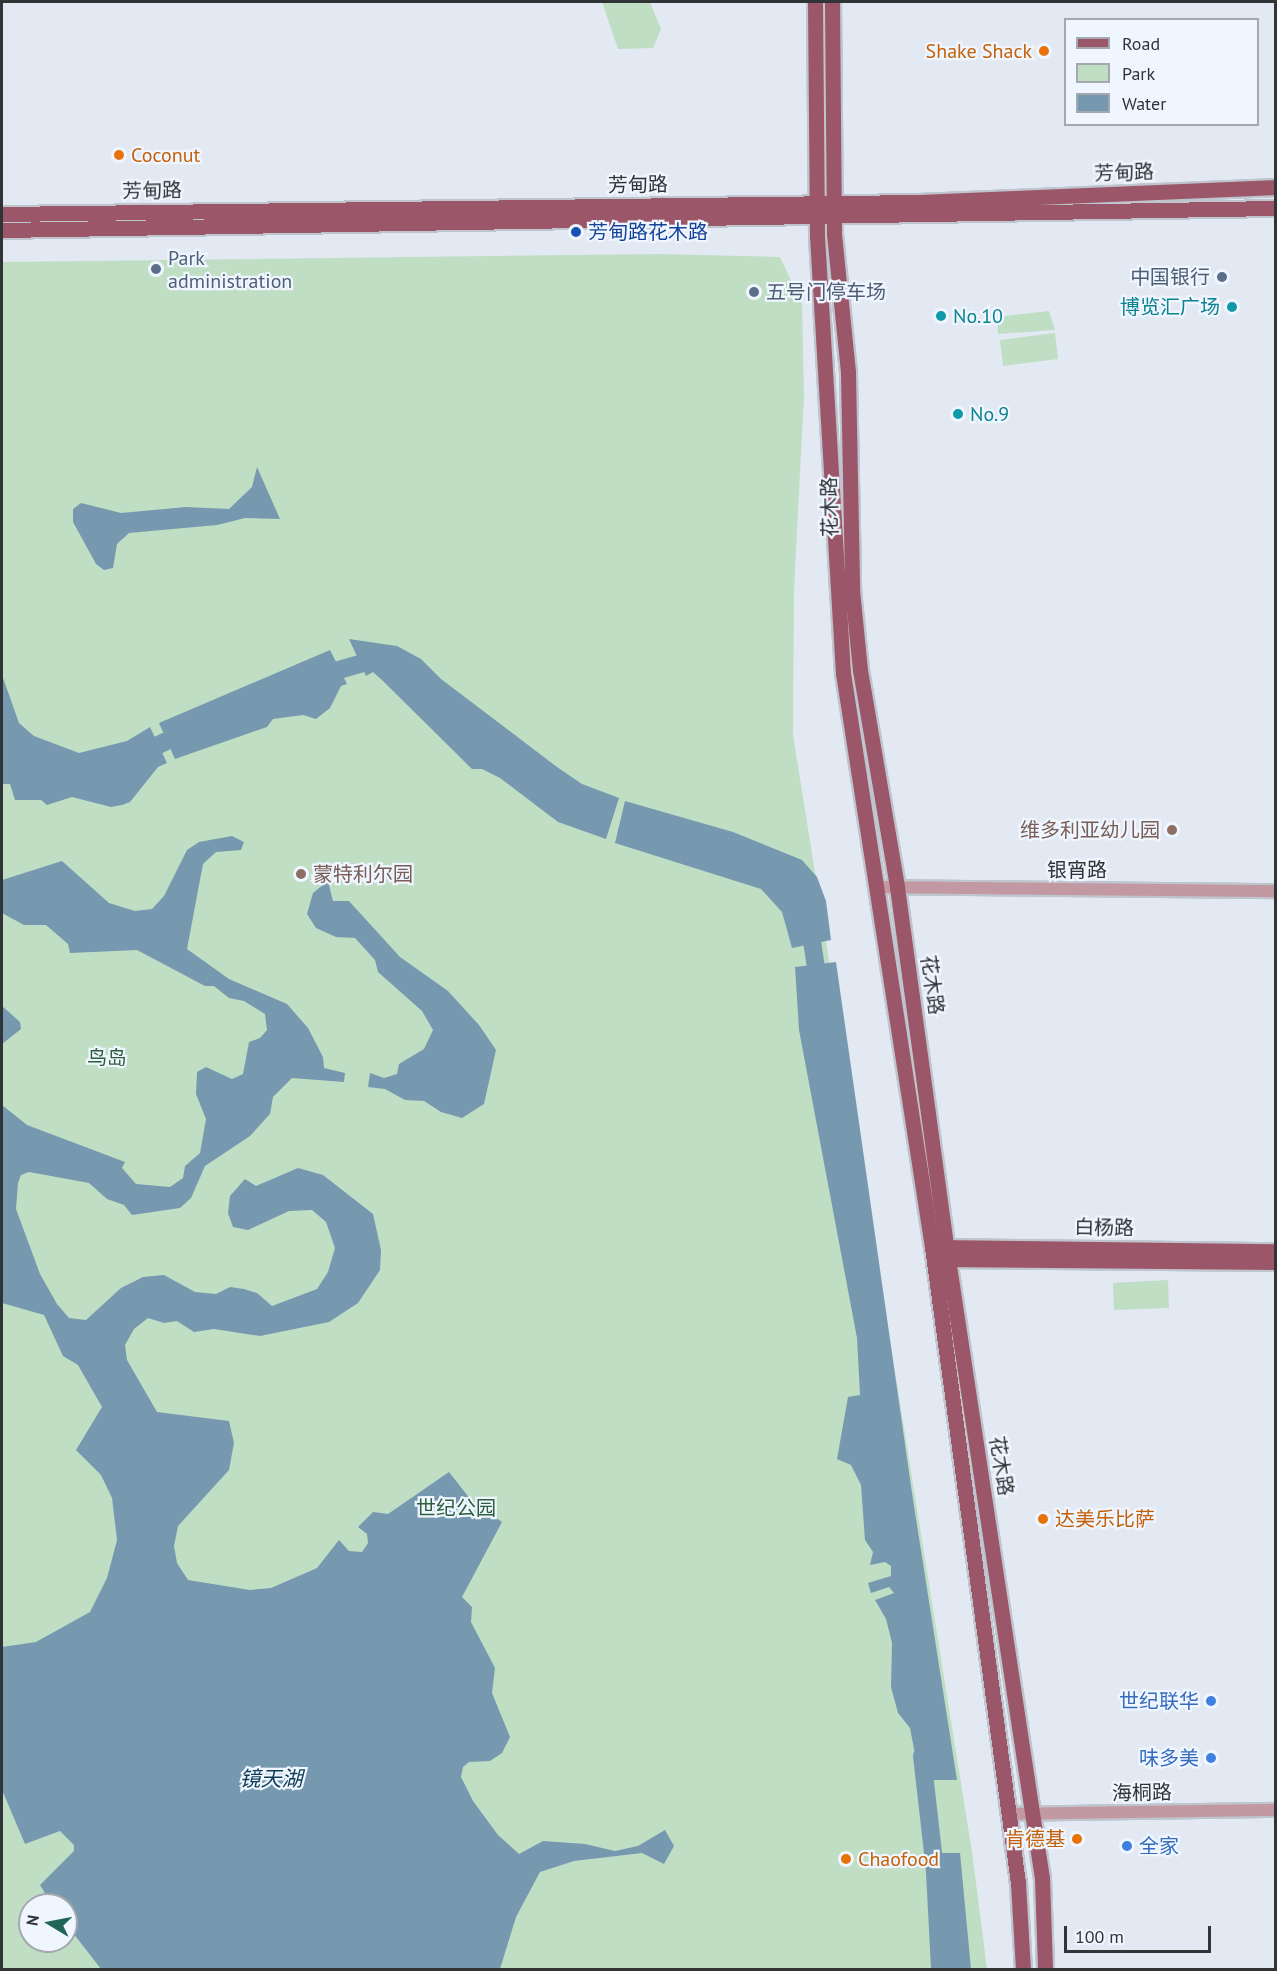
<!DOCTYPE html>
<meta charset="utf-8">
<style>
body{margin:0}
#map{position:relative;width:1277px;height:1971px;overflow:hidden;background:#e2e9f2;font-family:"PT Sans","Noto Sans SC",sans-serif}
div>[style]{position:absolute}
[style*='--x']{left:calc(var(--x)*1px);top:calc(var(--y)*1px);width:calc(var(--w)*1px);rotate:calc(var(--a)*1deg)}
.green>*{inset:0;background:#bfdec4}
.water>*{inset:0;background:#7799b0}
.river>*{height:18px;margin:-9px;padding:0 9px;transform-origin:9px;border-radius:9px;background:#7799b0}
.roads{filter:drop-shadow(2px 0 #bfc5cd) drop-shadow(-2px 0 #bfc5cd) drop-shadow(0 2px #bfc5cd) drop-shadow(0 -2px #bfc5cd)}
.minor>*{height:12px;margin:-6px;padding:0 6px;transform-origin:6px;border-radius:6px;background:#c299a3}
.major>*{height:15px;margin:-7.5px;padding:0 7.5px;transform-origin:7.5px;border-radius:7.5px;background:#9c5669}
.dots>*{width:16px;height:16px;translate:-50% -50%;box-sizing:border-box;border:3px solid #f0f6ff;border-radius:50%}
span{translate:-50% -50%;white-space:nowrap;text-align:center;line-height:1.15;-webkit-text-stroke:4.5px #f0f6ff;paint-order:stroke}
.food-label{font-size:20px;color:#c56008}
.right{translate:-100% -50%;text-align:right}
.left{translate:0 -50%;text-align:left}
.street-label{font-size:20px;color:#313437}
.transit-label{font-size:20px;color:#164399}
.service-label{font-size:20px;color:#4e5e75}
.culture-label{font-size:20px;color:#0d838f}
.education-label{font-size:20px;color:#785e54}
.park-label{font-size:20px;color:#2d5f3a}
.shop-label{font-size:20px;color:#366cbe}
.water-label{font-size:21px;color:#0d3a53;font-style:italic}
.frame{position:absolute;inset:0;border:3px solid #313437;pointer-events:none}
.legend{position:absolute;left:1064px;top:18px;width:195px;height:108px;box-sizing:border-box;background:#f0f6ff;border:2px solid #a4a8af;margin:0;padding:8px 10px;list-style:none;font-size:18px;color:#313437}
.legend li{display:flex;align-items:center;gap:12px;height:30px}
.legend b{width:30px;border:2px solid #a4a8af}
.north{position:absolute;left:18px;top:1893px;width:60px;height:60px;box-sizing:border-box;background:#f0f6ff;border:2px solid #a4a8af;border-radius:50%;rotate:280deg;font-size:16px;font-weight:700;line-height:24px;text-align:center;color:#313437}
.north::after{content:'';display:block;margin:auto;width:21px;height:27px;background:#1f6559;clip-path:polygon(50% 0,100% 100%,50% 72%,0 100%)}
.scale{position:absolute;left:1064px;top:1926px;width:147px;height:27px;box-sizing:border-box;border:3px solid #313437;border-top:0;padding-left:8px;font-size:18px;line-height:21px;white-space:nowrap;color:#313437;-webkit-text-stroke:4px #f0f6ff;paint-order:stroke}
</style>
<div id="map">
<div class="green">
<i style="clip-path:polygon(602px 2px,650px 2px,661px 29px,653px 48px,618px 49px)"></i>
<i style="clip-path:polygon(evenodd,659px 254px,780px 257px,802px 304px,804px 396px,794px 589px,793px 735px,972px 1852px,987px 1969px,2px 1969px,2px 262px,659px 254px,30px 1905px,66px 1905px,66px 1941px,30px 1941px,30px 1905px)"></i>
<i style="clip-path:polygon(1049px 311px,1055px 330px,998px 334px,997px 317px)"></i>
<i style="clip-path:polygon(1055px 333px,1058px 359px,1003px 366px,1000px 340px)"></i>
<i style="clip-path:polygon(1168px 1280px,1169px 1308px,1114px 1310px,1113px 1283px)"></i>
</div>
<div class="water">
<i style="clip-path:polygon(257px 467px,280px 519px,245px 518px,217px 525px,129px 533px,117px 544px,113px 568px,104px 570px,96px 564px,73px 522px,73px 509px,81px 503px,121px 513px,186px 507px,229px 509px,252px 487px)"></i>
<i style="clip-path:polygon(349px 639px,397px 646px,421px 659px,441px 679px,557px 767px,582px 784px,619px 798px,606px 839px,558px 822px,500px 778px,482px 769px,472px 769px,383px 681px,373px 672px,366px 676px)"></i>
<i style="clip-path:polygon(330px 650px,347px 684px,341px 686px,330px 708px,316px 719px,303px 715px,273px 719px,267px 727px,175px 759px,159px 723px)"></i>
<i style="clip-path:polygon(2px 675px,19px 723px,34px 736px,79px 753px,127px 741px,150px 727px,167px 763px,158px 767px,130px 802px,122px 805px,111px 807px,72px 797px,47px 805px,41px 800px,15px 800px,10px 784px,2px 784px)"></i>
<i style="clip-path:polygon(625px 801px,733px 832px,802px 860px,817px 877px,826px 901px,831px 940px,792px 948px,782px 912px,761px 889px,615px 843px)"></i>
<i style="clip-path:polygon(232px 836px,244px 842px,241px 850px,216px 852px,203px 864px,187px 949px,229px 979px,287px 1004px,308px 1028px,323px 1057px,324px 1068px,345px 1073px,344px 1082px,292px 1078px,273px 1097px,270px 1114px,250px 1136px,205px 1166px,191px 1198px,180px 1208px,132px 1215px,124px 1205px,107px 1199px,89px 1183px,29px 1172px,21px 1175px,18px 1183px,16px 1209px,40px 1274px,57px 1304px,69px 1318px,86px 1320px,121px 1288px,143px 1277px,164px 1275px,195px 1292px,216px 1294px,230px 1287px,244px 1289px,257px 1293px,272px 1306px,317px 1289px,328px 1272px,335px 1248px,326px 1222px,312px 1210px,289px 1211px,248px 1230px,233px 1227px,228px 1213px,230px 1196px,245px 1179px,256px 1186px,298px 1168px,323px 1175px,373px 1214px,381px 1250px,380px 1270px,358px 1303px,329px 1322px,260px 1336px,214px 1329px,194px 1332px,177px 1321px,164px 1323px,148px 1318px,134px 1329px,125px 1345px,127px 1360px,157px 1412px,229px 1421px,234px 1443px,229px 1470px,178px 1526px,174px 1546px,177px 1563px,188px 1580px,250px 1590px,271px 1588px,317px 1568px,339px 1540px,349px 1551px,362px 1552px,368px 1543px,367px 1534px,358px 1527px,373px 1512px,388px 1514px,449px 1472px,471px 1500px,502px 1522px,462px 1597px,472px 1607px,471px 1622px,495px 1668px,492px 1693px,510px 1737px,502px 1753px,490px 1761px,469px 1762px,463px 1767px,461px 1777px,473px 1801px,498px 1835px,519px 1854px,543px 1841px,585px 1844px,615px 1851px,638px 1846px,665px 1830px,674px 1846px,664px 1864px,642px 1853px,574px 1861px,540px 1872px,516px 1917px,500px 1969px,101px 1969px,66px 1924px,66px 1905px,52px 1905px,40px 1885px,74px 1851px,74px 1845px,60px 1831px,25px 1844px,2px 1790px,2px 1647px,36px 1642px,90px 1612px,107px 1578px,117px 1540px,112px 1498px,101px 1475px,76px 1450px,102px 1407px,78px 1365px,63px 1356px,44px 1315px,2px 1303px,2px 1105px,27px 1125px,125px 1162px,122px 1168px,136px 1184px,170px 1187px,183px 1178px,185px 1166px,200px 1153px,206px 1119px,196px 1094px,197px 1072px,206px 1067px,232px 1079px,243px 1074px,249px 1042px,260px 1038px,267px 1030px,265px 1014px,244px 1001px,229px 998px,214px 986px,205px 986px,137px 950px,70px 953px,68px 944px,46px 925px,24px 925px,2px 913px,2px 880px,62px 861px,109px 903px,135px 911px,152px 909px,164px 896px,187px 850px,199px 842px)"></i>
<i style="clip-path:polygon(328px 881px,333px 901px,349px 901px,400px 957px,448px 991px,479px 1025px,496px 1050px,484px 1104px,462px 1118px,441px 1112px,424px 1101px,405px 1100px,385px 1089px,368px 1087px,370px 1073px,384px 1078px,397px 1074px,399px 1064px,424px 1049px,433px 1030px,422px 1011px,378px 972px,375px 960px,355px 938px,336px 937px,316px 928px,307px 914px,313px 893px)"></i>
<i style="clip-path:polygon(836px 962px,912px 1493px,957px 1780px,920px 1780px,910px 1728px,898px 1713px,891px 1687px,892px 1643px,886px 1619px,875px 1600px,894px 1593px,889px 1587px,871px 1593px,868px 1583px,891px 1576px,891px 1566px,885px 1562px,870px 1565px,873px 1552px,865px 1540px,861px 1485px,851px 1465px,837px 1459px,848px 1397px,860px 1395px,857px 1338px,799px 1030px,795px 967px)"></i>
<i style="clip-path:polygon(2px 1006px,20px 1022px,21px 1029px,2px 1044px)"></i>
<i style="clip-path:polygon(925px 1853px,960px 1853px,971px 1969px,931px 1969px)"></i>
</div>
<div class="river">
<i style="--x:318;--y:676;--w:69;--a:-16.1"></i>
<i style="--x:137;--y:755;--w:56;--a:-25.2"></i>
<i style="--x:809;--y:921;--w:68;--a:81.5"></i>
<i style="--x:922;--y:1756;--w:123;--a:83.5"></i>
</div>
<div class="roads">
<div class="minor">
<i style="--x:878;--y:887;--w:398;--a:0.6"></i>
<i style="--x:1009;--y:1814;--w:267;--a:-0.9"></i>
</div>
<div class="major">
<i style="--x:815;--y:2;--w:234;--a:89.5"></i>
<i style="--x:817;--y:236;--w:438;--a:86.6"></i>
<i style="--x:843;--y:673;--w:581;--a:81.19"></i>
<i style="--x:932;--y:1247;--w:642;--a:82.3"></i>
<i style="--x:1018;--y:1883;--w:87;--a:86.7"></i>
<i style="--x:832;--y:2;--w:232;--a:89.5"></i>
<i style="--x:834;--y:234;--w:140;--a:84.2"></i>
<i style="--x:848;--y:373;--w:217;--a:88.9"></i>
<i style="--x:852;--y:590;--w:80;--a:84.3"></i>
<i style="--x:860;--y:670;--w:220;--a:80.3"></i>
<i style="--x:897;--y:887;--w:375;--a:82.2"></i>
<i style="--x:948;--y:1259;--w:626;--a:81.37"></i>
<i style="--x:1042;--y:1878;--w:92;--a:88.1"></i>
<i style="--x:2;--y:214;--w:918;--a:-0.75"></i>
<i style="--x:920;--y:202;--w:356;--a:-2.4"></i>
<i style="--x:2;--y:230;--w:1274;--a:-0.99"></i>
<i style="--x:938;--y:1247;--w:338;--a:0.7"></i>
<i style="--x:940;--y:1259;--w:336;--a:0.5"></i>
</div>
</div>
<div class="dots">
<i style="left:1044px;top:51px;background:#e8710a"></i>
<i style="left:119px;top:155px;background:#e8710a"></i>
<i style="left:576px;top:232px;background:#1a4fb4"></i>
<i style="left:156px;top:269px;background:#5c6f8a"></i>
<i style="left:1222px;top:277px;background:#5c6f8a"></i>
<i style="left:754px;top:292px;background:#5c6f8a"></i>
<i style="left:1232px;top:307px;background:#0f9aa8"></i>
<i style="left:941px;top:316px;background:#0f9aa8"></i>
<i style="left:958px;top:414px;background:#0f9aa8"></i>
<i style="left:1172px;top:830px;background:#8d6e63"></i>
<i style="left:301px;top:874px;background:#8d6e63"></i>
<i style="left:1043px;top:1519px;background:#e8710a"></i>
<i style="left:1211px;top:1701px;background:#3f7fe0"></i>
<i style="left:1211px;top:1758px;background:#3f7fe0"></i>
<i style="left:1077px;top:1839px;background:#e8710a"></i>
<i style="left:1127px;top:1846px;background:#3f7fe0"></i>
<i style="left:846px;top:1859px;background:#e8710a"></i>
</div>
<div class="food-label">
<span class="right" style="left:1032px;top:51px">Shake Shack</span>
<span class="left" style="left:131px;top:155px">Coconut</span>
<span class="left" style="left:1055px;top:1519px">达美乐比萨</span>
<span class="right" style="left:1065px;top:1839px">肯德基</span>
<span class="left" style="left:858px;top:1859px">Chaofood</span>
</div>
<div class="street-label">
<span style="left:1124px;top:173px;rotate:-2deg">芳甸路</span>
<span style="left:638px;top:185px;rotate:-1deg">芳甸路</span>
<span style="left:152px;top:191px;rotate:-1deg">芳甸路</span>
<span style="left:830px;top:507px;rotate:-91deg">花木路</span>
<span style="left:1077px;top:870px">银宵路</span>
<span style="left:932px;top:985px;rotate:82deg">花木路</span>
<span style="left:1104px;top:1228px;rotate:1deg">白杨路</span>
<span style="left:1001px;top:1466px;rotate:81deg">花木路</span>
<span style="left:1142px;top:1793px;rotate:-1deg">海桐路</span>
</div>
<div class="transit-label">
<span class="left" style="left:588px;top:232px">芳甸路花木路</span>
</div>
<div class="service-label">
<span class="left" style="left:168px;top:270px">Park<br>administration</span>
<span class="right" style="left:1210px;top:277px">中国银行</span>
<span class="left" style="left:766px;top:292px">五号门停车场</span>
</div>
<div class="culture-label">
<span class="right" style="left:1220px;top:307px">博览汇广场</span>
<span class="left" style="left:953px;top:316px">No.10</span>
<span class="left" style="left:970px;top:414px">No.9</span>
</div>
<div class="education-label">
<span class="right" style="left:1160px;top:830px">维多利亚幼儿园</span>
<span class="left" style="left:313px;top:874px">蒙特利尔园</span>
</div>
<div class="park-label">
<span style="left:107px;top:1058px">鸟岛</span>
<span style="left:456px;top:1508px">世纪公园</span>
</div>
<div class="shop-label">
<span class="right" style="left:1199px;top:1701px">世纪联华</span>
<span class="right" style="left:1199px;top:1758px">味多美</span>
<span class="left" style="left:1139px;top:1846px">全家</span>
</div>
<div class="water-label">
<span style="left:271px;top:1779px">镜天湖</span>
</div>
<div class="frame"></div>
<ul class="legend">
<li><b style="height:8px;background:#9c5669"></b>Road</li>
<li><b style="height:16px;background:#bfdec4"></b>Park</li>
<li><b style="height:16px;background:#7799b0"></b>Water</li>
</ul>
<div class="north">N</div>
<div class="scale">100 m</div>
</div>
